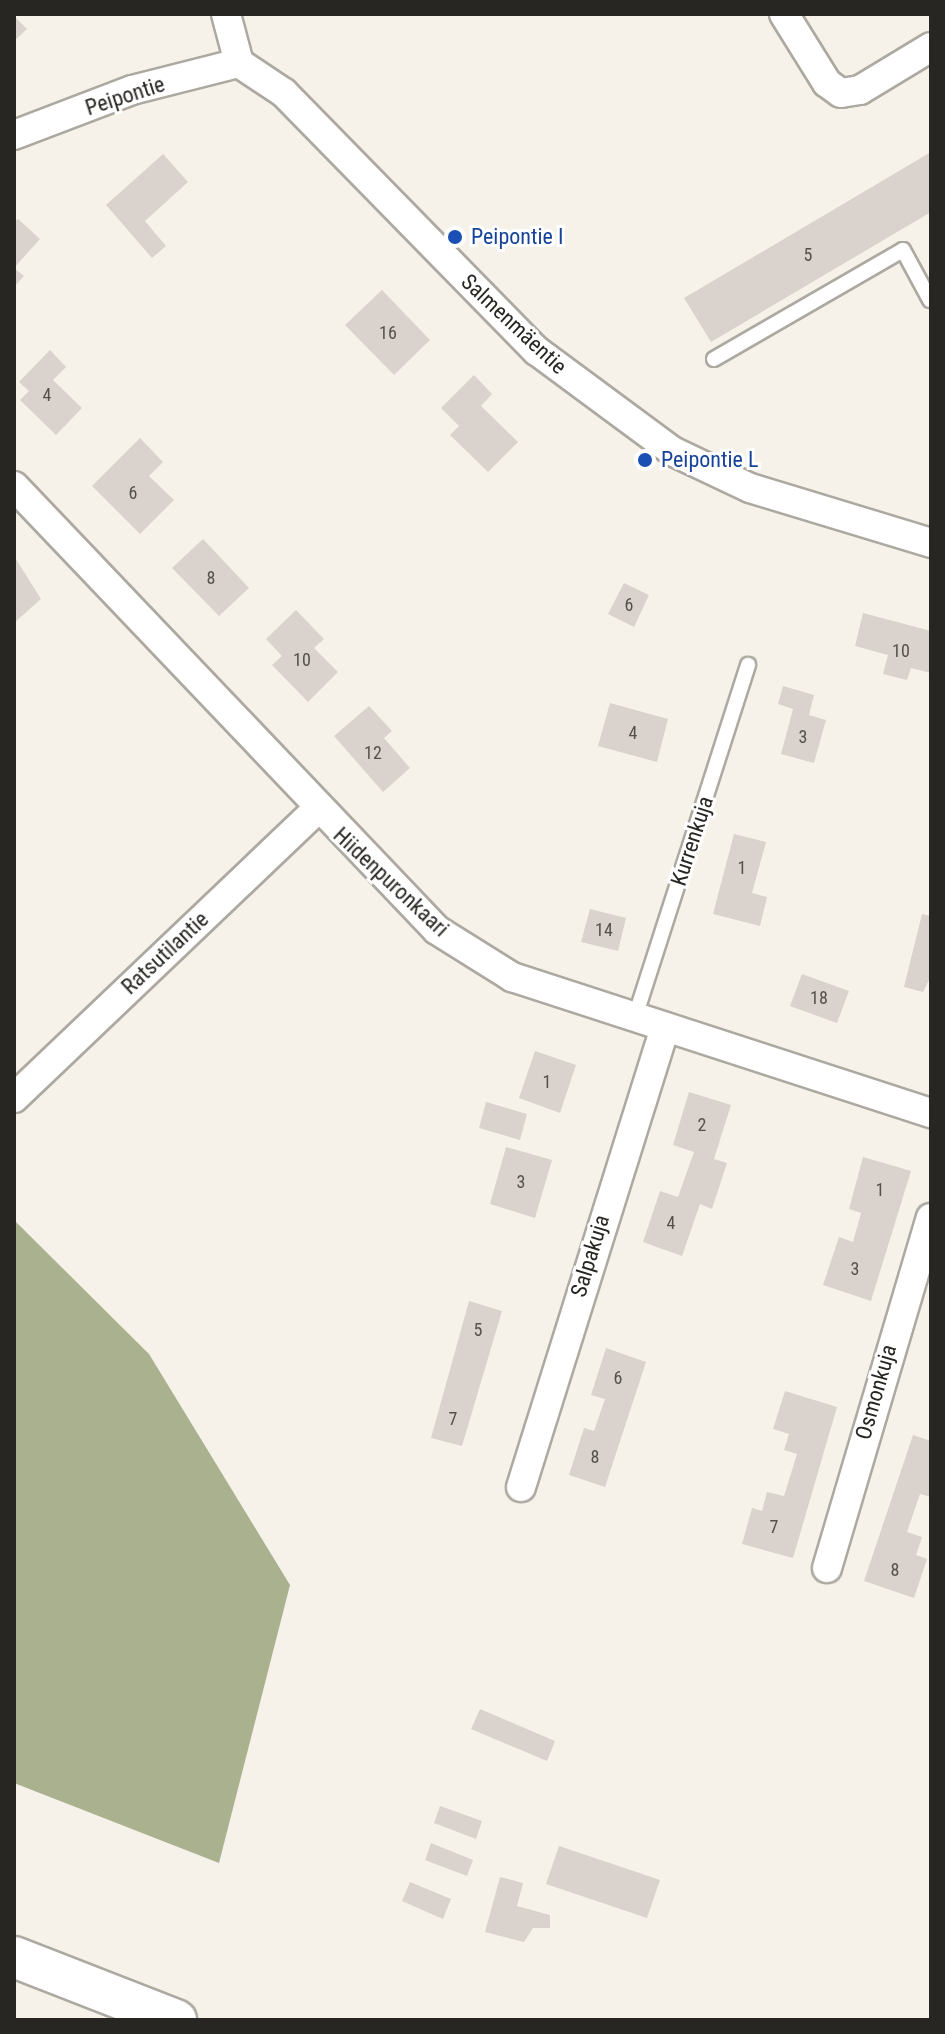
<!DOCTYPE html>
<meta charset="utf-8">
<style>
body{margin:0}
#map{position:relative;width:945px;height:2034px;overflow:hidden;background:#f6f2e9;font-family:"Roboto Condensed",sans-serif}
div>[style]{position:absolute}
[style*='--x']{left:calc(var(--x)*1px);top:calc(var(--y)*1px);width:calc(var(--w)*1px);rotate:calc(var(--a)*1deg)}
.forest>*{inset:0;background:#aab18f}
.building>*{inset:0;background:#dad2cc}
.roads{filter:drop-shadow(2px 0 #ada9a1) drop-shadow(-2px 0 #ada9a1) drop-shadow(0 2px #ada9a1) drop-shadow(0 -2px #ada9a1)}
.lane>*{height:14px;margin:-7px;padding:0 7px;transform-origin:7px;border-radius:7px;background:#fff}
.street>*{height:28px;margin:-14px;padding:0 14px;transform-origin:14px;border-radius:14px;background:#fff}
.secondary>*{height:40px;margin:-20px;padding:0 20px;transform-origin:20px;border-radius:20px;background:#fff}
.dots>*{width:22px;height:22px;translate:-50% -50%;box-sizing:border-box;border:4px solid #fff;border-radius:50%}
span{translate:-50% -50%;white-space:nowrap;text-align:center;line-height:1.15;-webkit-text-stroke:6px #fff;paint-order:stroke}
.number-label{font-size:18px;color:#54514d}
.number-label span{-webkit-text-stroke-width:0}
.street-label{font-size:22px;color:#282623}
.transit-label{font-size:22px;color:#164399}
.left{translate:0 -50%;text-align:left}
.frame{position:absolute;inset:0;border:16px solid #282623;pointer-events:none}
</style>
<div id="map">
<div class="forest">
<i style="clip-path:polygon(14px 1220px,149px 1354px,290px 1585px,219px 1863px,14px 1783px)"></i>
</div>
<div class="building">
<i style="clip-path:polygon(14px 16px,27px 29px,14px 41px)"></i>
<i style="clip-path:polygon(931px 152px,931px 212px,711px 342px,684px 298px)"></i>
<i style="clip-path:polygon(163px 154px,188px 182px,145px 221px,166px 246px,152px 258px,106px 205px)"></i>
<i style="clip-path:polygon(18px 219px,40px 239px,14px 268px,24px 276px,14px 287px,14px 222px)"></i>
<i style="clip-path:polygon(382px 290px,430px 340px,394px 375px,345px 325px)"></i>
<i style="clip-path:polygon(50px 350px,66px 367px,53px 380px,82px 408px,56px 435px,20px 400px,29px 391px,19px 382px)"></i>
<i style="clip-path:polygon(474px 375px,492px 394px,481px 406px,518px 442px,488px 472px,450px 435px,459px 426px,441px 408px)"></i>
<i style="clip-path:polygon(140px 438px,163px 462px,149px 476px,174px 500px,140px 534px,92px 486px)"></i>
<i style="clip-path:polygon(203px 539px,249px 588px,219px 616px,172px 568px)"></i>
<i style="clip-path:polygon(14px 556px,41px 599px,14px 623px)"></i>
<i style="clip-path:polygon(624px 583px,649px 595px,634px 627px,608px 614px)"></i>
<i style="clip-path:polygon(296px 610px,324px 639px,314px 648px,338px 672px,308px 702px,272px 665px,282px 656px,266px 639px)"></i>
<i style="clip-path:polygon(863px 613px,931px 631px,931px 673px,911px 668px,907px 680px,883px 674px,888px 655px,855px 646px)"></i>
<i style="clip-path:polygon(783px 686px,814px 695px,809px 715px,826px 720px,814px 763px,781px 754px,793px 709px,778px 704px)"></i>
<i style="clip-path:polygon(610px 703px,668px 719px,657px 762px,598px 746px)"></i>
<i style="clip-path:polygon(369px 706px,392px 731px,384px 738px,410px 768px,383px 792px,334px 736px)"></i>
<i style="clip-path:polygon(734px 834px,766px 842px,752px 893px,767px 897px,760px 926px,713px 914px)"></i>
<i style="clip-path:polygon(590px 909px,626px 918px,618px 951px,581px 942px)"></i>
<i style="clip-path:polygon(922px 914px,931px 916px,931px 976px,923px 992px,904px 987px)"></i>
<i style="clip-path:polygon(802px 974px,849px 991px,837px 1023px,790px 1006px)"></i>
<i style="clip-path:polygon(535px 1051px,576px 1065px,560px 1113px,519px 1098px)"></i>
<i style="clip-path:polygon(689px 1092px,731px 1105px,714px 1159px,727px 1163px,712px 1209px,700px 1204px,682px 1256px,643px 1242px,660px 1191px,678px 1197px,694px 1152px,673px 1145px)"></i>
<i style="clip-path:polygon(486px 1102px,527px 1114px,520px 1140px,479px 1128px)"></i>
<i style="clip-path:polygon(506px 1147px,552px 1160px,535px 1218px,490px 1204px)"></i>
<i style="clip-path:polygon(863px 1157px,911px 1171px,871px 1301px,823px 1285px,839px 1237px,853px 1242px,861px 1213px,849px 1209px)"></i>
<i style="clip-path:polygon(469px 1301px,502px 1311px,462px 1446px,431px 1438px)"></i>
<i style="clip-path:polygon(606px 1348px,646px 1362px,605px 1487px,569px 1475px,584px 1428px,594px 1431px,605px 1399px,591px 1395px)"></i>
<i style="clip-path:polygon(785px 1391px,837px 1407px,793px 1558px,742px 1544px,752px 1508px,762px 1511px,767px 1492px,784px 1496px,797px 1454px,784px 1450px,789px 1434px,773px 1429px)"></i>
<i style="clip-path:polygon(913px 1435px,931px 1441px,931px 1497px,920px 1494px,907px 1532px,922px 1537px,916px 1555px,927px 1559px,914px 1598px,864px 1581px)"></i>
<i style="clip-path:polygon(480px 1709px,555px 1741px,547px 1761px,471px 1729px)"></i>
<i style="clip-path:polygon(440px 1806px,482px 1821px,476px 1839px,434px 1823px)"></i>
<i style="clip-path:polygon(431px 1843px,473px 1860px,467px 1876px,425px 1860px)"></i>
<i style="clip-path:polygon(559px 1846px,660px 1880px,647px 1918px,546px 1884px)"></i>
<i style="clip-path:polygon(500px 1877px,523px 1883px,517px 1906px,550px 1915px,550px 1928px,533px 1928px,524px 1942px,485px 1932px)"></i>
<i style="clip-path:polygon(410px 1882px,451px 1899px,443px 1919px,402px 1901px)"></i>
</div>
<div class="roads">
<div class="lane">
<i style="--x:714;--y:359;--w:218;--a:-30"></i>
<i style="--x:903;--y:250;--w:57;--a:61.6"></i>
<i style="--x:635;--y:1017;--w:370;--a:-72.2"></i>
</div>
<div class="street">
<i style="--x:226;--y:14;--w:51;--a:75.1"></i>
<i style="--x:239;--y:63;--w:54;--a:33.7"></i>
<i style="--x:284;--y:93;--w:361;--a:45.6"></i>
<i style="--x:537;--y:351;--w:168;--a:36.5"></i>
<i style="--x:672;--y:451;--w:86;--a:25.4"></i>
<i style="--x:750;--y:488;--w:189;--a:16.9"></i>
<i style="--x:784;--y:14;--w:81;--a:58.1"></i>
<i style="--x:827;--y:83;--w:17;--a:36"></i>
<i style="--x:841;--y:93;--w:19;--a:-9"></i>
<i style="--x:860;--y:90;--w:83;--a:-31.2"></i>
<i style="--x:14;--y:135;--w:126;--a:-20.9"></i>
<i style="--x:132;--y:90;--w:110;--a:-14.2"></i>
<i style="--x:14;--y:486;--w:613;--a:46.39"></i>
<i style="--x:437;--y:930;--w:89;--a:32.1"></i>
<i style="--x:512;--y:977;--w:441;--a:18"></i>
<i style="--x:14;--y:1098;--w:417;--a:-43.6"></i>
<i style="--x:521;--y:1487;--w:482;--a:-72.6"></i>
<i style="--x:827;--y:1568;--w:365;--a:-73.5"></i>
</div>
<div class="secondary">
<i style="--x:14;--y:1957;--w:174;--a:21.3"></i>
</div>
</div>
<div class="dots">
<i style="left:455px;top:237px;background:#1a4fb4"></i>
<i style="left:645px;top:460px;background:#1a4fb4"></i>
</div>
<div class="number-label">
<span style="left:808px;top:255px">5</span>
<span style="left:388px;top:333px">16</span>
<span style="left:47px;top:395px">4</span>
<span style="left:133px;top:493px">6</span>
<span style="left:211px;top:578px">8</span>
<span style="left:629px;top:605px">6</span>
<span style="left:901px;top:651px">10</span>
<span style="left:302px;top:660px">10</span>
<span style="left:633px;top:733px">4</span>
<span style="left:803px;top:737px">3</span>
<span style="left:373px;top:753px">12</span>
<span style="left:742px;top:868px">1</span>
<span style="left:604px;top:930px">14</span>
<span style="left:819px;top:998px">18</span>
<span style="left:547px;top:1082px">1</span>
<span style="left:702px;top:1125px">2</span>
<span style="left:521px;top:1182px">3</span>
<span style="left:880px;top:1190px">1</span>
<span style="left:671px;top:1223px">4</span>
<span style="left:855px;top:1269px">3</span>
<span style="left:478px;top:1330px">5</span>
<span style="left:618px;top:1378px">6</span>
<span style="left:453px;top:1419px">7</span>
<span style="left:595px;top:1457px">8</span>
<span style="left:774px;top:1527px">7</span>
<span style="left:895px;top:1570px">8</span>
</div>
<div class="street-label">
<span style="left:125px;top:96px;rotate:-18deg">Peipontie</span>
<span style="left:514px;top:324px;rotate:43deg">Salmenmäentie</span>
<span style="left:692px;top:841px;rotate:-72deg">Kurrenkuja</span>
<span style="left:391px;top:882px;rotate:43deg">Hiidenpuronkaari</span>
<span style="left:165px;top:953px;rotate:-43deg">Ratsutilantie</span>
<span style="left:590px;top:1256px;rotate:-73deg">Salpakuja</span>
<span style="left:876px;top:1392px;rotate:-74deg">Osmonkuja</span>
</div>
<div class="transit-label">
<span class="left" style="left:471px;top:237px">Peipontie I</span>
<span class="left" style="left:661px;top:460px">Peipontie L</span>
</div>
<div class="frame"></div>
</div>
